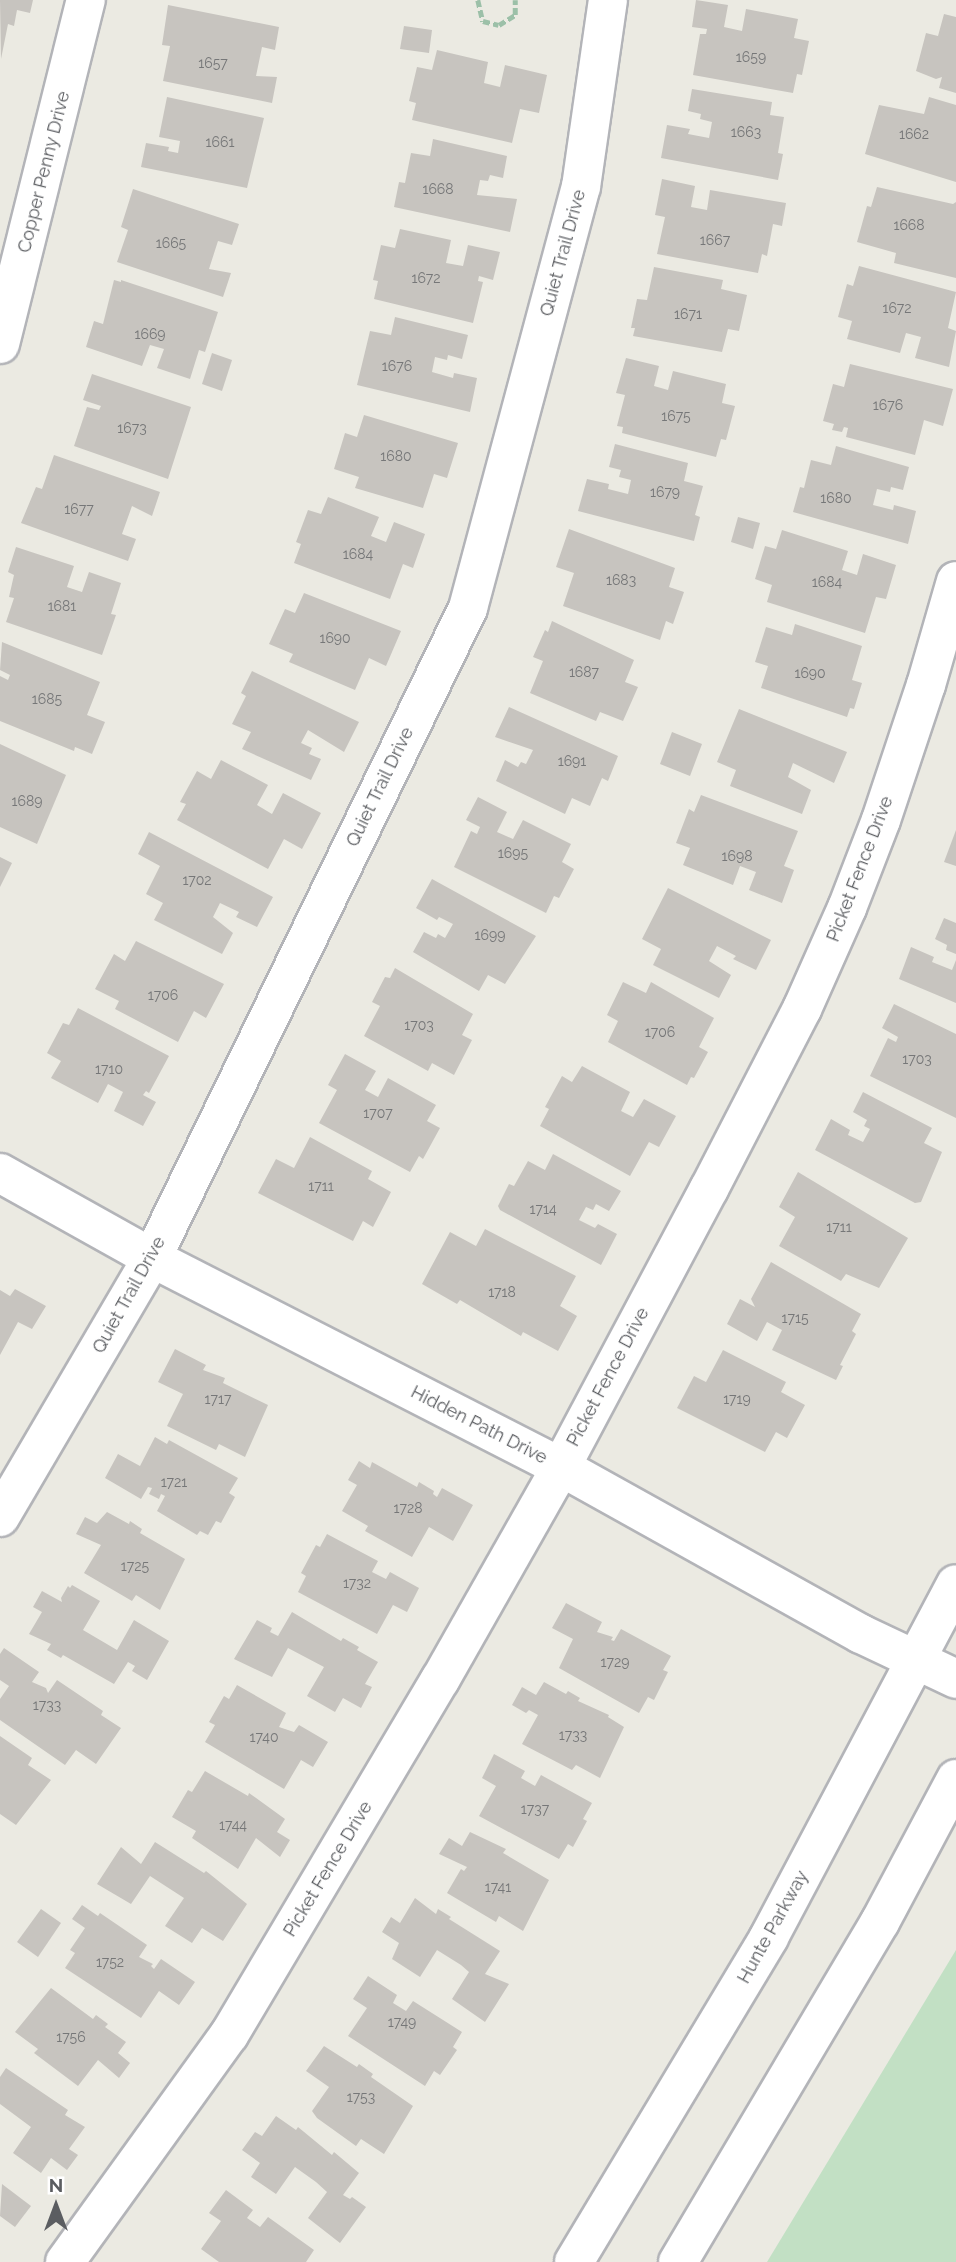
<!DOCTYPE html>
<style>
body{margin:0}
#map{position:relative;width:956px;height:2262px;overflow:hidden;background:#ebeae2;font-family:Raleway,sans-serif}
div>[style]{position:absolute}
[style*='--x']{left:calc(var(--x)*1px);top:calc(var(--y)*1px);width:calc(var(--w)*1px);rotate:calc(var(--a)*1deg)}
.green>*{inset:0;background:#c2e0c4}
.building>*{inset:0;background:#c7c4bf}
.path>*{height:4.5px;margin-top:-2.25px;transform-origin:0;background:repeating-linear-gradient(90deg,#9cc0a8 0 7px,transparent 0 10.5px)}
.roads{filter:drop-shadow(2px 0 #b3b4b8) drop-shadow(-2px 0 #b3b4b8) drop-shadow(0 2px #b3b4b8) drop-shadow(0 -2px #b3b4b8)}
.minor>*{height:38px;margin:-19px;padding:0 19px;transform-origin:19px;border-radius:19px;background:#fff}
.tertiary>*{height:38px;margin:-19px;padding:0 19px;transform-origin:19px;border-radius:19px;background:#fff}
.secondary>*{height:38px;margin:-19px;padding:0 19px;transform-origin:19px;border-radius:19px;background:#fff}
span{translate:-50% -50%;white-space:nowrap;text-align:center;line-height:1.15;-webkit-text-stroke:7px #fff;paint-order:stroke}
.number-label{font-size:14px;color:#767778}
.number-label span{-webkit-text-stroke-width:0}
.street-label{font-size:18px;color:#5b5d61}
.north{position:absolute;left:21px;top:2171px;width:70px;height:70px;-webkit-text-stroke:5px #fff;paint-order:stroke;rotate:0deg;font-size:19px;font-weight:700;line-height:28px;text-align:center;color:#5b5d61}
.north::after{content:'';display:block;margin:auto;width:24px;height:32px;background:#5b5d61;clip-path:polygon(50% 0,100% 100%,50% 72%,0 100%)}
</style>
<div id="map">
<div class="green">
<i style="clip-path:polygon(956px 1950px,956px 2262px,767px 2262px)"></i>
</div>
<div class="building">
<i style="clip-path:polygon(0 0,33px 0,30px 13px,17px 10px,14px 26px,8px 24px,1px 59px)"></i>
<i style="clip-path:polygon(696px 0,728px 5px,724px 27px,742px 31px,746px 9px,798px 19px,794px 38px,809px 41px,802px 75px,797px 74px,793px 93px,693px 75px,700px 34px,706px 34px,707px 29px,692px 27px)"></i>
<i style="clip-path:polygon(168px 5px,279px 27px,275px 50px,262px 47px,256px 76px,277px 77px,272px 103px,163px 81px,170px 46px,162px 45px)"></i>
<i style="clip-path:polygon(944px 14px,956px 17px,956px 93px,939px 88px,942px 77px,936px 79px,916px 71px,926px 33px,938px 36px)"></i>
<i style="clip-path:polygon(404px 26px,432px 30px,429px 53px,400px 49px)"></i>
<i style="clip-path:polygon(437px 50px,488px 62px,484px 83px,500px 87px,505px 65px,547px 75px,539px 113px,520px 109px,512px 143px,412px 120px,416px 103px,409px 101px,417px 67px,432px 70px)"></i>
<i style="clip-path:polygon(692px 89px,772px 102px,770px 115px,784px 117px,778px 153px,783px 154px,778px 180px,661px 158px,667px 125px,690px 129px,688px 134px,709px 138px,712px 122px,700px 119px,701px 114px,688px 111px)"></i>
<i style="clip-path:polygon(167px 97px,264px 118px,247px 188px,141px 167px,146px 143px,169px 147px,168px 151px,178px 153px,180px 141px,159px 137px)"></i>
<i style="clip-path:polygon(929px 97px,956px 105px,956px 182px,865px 154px,879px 105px,924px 114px)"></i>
<i style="clip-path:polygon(433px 139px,507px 156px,503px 178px,490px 175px,488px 181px,480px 180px,477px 195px,517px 199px,510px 232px,394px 207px,399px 182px,405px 183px,411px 153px,430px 156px)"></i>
<i style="clip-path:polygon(662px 179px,695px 186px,691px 207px,707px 210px,710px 190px,786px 203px,782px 226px,773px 224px,767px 256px,762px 254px,758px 273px,657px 254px,665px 217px,655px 215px)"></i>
<i style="clip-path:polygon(877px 187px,953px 204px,956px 202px,956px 278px,894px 263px,896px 253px,857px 242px,867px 206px,871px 207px)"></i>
<i style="clip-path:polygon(133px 189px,239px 224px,232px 245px,218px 241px,209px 269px,231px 273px,223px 297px,117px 262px,128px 230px,121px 227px)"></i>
<i style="clip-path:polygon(400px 229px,451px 240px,446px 263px,463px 266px,468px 245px,500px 252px,493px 280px,479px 276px,478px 281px,483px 282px,473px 323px,374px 299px,378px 281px,373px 280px,381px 245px,395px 248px)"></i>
<i style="clip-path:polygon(859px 266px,956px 292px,948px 328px,956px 331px,949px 367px,915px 358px,921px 337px,906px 333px,900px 353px,847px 339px,852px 321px,838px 317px,847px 284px,853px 286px)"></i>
<i style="clip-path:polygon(654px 267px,723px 280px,721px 289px,747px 295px,739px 331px,728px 329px,722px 352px,633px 336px,635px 328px,631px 328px,637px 299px,647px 300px)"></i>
<i style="clip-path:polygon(114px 280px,121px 282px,121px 280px,218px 312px,205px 352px,199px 350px,190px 379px,157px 368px,164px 349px,150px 345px,142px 366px,86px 347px,94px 321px,103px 324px)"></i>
<i style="clip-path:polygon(395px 317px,468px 335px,462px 359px,448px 355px,447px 360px,435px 357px,432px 372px,453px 378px,454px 373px,477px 378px,470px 412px,357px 385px,370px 331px,391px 335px)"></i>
<i style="clip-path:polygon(212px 353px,232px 360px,222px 391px,202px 384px)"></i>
<i style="clip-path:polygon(626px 358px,659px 366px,654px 386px,668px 390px,673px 371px,726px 384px,722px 403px,735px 406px,726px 440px,721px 439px,716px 457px,622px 433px,623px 427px,617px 426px,625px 395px,616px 393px)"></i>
<i style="clip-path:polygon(850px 364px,953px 389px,943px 426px,924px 420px,915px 455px,846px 437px,848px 428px,844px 427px,842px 432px,832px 430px,834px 424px,823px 421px,833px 384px,844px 387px)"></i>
<i style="clip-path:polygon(92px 374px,191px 407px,168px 479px,74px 446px,87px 407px,99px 410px,101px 406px,83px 400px)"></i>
<i style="clip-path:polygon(364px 415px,458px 443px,447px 478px,434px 474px,423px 508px,355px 488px,359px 477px,334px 469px,345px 433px,357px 437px)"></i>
<i style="clip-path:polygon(615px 444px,688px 463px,684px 481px,703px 486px,695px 515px,700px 517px,694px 541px,578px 511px,587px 479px,609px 484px,608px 489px,628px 494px,631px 480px,619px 477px,621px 470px,609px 467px)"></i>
<i style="clip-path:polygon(836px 446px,909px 467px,903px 490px,891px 487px,890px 492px,877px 489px,873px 505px,893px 510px,894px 505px,916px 511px,908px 544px,793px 512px,800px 487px,804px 488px,811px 460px,831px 465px)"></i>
<i style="clip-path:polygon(54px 455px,160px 492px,152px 516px,132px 506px,122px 534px,136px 539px,128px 561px,21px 523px,36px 487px,42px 489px)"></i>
<i style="clip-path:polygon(328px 497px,379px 517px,371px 536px,386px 542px,394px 522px,425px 534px,413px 568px,403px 564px,390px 599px,294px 563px,301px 544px,296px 542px,308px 510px,321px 514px)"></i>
<i style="clip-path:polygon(738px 517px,760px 523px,753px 549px,731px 542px)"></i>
<i style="clip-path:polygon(569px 529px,675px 568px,669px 587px,684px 592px,673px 624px,666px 621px,660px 640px,563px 606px,574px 573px,556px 567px)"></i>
<i style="clip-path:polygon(782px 530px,848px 551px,842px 570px,857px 575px,863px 554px,896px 565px,886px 599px,876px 597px,865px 633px,767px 602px,772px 585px,755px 579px,765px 546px,776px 549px)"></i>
<i style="clip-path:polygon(16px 547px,74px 566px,67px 587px,82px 592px,89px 572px,121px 583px,111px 614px,116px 615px,102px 655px,6px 622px,14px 598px,9px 597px,14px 575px,8px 572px)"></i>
<i style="clip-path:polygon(304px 593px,401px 631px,386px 666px,369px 658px,355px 690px,289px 662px,293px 654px,269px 644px,285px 609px,295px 613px)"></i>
<i style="clip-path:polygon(552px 621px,634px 660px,625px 682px,638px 687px,623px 721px,600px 712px,596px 721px,530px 693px,543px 661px,533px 657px,545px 630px,548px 632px)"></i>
<i style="clip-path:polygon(795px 624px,862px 646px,852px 680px,862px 683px,854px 709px,850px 708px,847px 717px,761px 688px,768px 666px,755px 662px,766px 627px,792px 635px)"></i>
<i style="clip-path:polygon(2px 642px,100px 682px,87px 715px,105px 722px,92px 754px,75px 747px,74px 751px,0 721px,0 676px,8px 680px,10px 675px,0 670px)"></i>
<i style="clip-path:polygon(252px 671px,359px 722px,344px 752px,308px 730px,301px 743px,312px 748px,309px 754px,321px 759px,311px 780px,242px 749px,251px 732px,232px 724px,246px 696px,241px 693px)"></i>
<i style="clip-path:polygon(509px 707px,618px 756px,608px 781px,602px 778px,590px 806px,572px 798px,565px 814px,496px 781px,505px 760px,518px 767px,521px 762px,526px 764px,533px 750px,495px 737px)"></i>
<i style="clip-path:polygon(739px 709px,847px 752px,834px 783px,793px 763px,788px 777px,811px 790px,802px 814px,730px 786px,736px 770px,717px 762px)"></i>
<i style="clip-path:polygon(672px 732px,702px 744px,690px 776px,660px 764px)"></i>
<i style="clip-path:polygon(0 744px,66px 775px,37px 844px,0 827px)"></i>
<i style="clip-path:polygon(221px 760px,268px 785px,257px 805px,272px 814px,283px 793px,321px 813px,302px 849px,284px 839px,268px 869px,177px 820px,186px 804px,180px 802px,197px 771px,211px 779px)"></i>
<i style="clip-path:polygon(701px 795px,798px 831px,784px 866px,794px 870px,782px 903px,749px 890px,756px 872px,740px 866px,733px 885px,683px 865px,690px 848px,676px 843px,689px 809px,694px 812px)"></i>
<i style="clip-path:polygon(478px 797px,507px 812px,497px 832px,513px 839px,523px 820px,571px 844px,562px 862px,574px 869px,559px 898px,554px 896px,546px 913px,454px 867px,471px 831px,477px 834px,480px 827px,466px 820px)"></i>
<i style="clip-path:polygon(956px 830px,956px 866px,944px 862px)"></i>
<i style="clip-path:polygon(149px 832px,273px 897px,257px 927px,236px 917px,239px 912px,220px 903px,213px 917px,233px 933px,222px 954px,154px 920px,163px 903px,146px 894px,160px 866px,138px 854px)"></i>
<i style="clip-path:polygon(0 857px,12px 863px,0 887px)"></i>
<i style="clip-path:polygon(432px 879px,536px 936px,505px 984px,488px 975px,479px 991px,413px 952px,424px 932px,436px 938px,438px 934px,445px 938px,453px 924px,439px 917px,437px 920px,416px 908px)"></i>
<i style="clip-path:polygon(668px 888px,771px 940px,756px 970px,733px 959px,736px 956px,717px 946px,709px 961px,731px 975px,719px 998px,653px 965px,661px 949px,642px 939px)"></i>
<i style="clip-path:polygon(944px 918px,956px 923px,956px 954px,946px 950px,947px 945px,935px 939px)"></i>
<i style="clip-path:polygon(136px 941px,224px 984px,206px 1018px,194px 1011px,178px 1042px,115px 1009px,119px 1001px,95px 989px,114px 954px,125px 961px)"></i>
<i style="clip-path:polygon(911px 947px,934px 957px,932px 962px,952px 970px,956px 960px,956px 1003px,899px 979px)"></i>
<i style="clip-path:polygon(395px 968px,473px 1014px,462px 1035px,472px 1040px,454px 1075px,432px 1063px,428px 1071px,364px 1036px,380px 1006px,372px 1002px,385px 977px,390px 978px)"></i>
<i style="clip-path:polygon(623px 982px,646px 993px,651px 982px,714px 1018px,699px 1047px,708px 1052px,694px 1078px,691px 1077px,687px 1085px,608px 1042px,618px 1021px,607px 1015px)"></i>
<i style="clip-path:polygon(894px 1004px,956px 1034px,956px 1118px,870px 1076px,888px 1038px,896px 1042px,898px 1037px,882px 1028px)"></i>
<i style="clip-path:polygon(78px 1008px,169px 1056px,149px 1093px,146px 1091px,143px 1095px,156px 1102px,143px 1126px,114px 1111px,123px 1092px,108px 1084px,98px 1103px,51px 1078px,61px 1061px,47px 1053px,63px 1023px,69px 1025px)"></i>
<i style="clip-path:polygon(345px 1054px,376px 1071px,365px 1090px,378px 1097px,388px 1078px,436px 1105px,427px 1121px,440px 1128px,423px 1159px,419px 1156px,410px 1172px,319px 1123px,337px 1090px,328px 1085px)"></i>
<i style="clip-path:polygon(582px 1066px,630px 1092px,621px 1111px,633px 1117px,644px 1099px,676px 1116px,659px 1147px,649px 1142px,630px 1176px,540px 1126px,549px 1109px,545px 1107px,562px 1076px,572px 1082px)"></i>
<i style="clip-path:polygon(863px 1092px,932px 1128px,924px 1143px,942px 1152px,921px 1202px,915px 1203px,815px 1150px,831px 1119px,850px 1130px,848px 1135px,863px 1142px,870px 1129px,864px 1126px,867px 1120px,853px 1112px)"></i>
<i style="clip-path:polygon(310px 1137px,372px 1171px,368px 1179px,391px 1192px,373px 1227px,363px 1221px,353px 1241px,258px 1193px,276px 1159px,294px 1168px)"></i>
<i style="clip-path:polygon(553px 1154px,621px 1191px,609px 1211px,596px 1204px,593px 1210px,586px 1207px,579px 1220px,595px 1228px,598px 1224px,617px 1234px,601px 1265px,500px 1210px,498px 1206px,509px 1184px,514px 1186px,528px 1161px,545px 1170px)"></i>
<i style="clip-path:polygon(798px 1172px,908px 1238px,879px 1288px,846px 1274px,841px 1281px,779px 1246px,795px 1217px,779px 1207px)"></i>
<i style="clip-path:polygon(485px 1229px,576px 1276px,560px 1306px,577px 1316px,558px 1351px,523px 1332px,521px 1336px,460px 1300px,457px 1304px,422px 1284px,450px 1232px,476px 1246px)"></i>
<i style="clip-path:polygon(771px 1262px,861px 1314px,852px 1331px,856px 1334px,840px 1365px,843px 1366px,836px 1380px,772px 1350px,782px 1330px,767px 1322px,757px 1341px,727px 1324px,740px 1299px,755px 1307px,751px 1299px)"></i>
<i style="clip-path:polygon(15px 1289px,46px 1306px,32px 1329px,18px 1322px,0 1355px,0 1290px,10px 1296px)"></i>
<i style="clip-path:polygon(175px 1349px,206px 1365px,203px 1370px,225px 1378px,223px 1383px,268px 1405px,245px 1457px,219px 1444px,216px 1450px,167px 1426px,183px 1394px,158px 1382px)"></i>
<i style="clip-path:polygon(723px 1350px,786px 1382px,781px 1392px,805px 1405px,787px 1438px,776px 1432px,765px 1452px,677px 1408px,694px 1376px,706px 1382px)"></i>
<i style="clip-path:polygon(155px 1437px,167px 1444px,169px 1440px,238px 1478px,229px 1493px,235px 1497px,221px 1523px,216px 1521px,208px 1535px,200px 1531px,197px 1535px,157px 1511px,165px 1496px,161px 1494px,159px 1499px,149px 1494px,152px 1488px,148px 1487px,141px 1499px,105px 1478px,118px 1454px,140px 1466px)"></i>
<i style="clip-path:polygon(359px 1461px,370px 1468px,372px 1462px,417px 1487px,419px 1482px,434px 1491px,433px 1494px,437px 1497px,442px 1488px,473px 1505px,453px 1541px,429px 1527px,412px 1557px,365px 1531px,368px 1526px,342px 1511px,357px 1485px,348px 1480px)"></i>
<i style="clip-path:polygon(107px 1512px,129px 1524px,130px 1521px,142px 1529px,140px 1533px,185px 1559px,160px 1610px,136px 1595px,132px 1601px,84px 1573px,101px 1545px,76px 1534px,85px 1517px,97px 1523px)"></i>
<i style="clip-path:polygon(327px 1534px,378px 1561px,372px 1572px,386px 1579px,390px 1572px,419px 1588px,407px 1612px,393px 1605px,377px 1634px,298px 1592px,306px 1576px,301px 1573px,316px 1545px,320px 1547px)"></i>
<i style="clip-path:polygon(72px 1585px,100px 1601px,83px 1630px,117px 1650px,134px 1620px,169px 1641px,147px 1680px,132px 1671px,135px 1666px,128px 1662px,114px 1684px,63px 1655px,61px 1658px,47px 1650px,51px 1644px,29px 1634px,42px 1612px,33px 1607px,42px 1591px,62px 1602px,61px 1598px,68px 1586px,70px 1588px)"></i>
<i style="clip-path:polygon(566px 1603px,602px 1622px,597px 1632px,613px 1637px,611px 1640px,614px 1641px,621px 1629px,671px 1656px,663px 1670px,668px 1672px,654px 1700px,648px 1697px,639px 1713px,559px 1668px,573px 1639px,552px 1628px)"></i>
<i style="clip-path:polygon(292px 1612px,341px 1641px,343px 1638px,359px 1647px,357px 1650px,378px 1662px,365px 1684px,372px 1687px,361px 1708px,343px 1698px,335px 1712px,307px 1696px,324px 1667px,288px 1648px,272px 1677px,234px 1659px,257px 1620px,272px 1628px,270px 1632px,278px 1636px)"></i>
<i style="clip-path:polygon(4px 1648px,39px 1672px,32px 1682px,46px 1688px,48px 1693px,57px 1680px,103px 1711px,101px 1715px,121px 1728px,96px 1764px,76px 1750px,65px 1765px,0 1720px,0 1699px,9px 1686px,0 1680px,0 1654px)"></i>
<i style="clip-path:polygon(544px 1682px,566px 1694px,568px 1691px,580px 1698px,578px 1701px,609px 1715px,608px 1717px,624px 1727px,600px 1778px,576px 1765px,572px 1770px,522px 1744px,538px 1715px,529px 1710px,526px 1713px,512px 1705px,522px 1687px,536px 1695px)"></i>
<i style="clip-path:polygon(237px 1685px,286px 1713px,279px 1727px,294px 1732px,299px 1725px,328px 1742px,313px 1767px,301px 1760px,284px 1789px,205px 1742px,215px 1725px,209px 1722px,224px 1696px,229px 1699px)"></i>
<i style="clip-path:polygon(0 1736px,32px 1758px,28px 1765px,51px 1780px,16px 1825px,0 1814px)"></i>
<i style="clip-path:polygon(494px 1754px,525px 1771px,521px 1778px,535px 1786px,541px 1775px,592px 1803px,583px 1819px,587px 1821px,573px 1847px,568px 1844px,559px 1859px,479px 1816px,496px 1786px,482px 1778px)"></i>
<i style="clip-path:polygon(205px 1771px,248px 1796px,249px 1793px,285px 1819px,277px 1832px,290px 1840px,280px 1857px,256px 1838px,238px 1869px,192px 1838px,196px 1831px,172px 1817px,188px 1790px,192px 1792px)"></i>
<i style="clip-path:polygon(470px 1832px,506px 1849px,503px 1853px,549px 1880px,523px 1931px,499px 1916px,496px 1922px,447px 1893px,461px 1869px,464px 1871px,467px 1867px,439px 1854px,449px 1838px,462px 1846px)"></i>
<i style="clip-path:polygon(155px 1842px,204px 1873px,206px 1871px,247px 1904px,223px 1941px,202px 1928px,192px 1943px,165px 1926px,184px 1898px,150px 1876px,131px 1904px,97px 1884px,121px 1847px,141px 1864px)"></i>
<i style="clip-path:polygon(415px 1898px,436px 1914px,438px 1909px,451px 1917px,449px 1919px,500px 1951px,485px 1974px,509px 1984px,485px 2022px,452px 1999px,469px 1972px,461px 1965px,437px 1950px,420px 1977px,392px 1959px,399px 1943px,382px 1932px,391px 1917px,400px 1923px)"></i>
<i style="clip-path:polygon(82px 1905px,98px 1916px,100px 1913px,147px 1945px,139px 1957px,153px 1964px,151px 1966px,154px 1969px,161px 1959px,195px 1982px,179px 2005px,159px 1991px,141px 2018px,65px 1968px,75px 1953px,70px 1950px,85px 1928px,72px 1919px)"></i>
<i style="clip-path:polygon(41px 1909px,61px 1923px,38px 1957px,17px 1942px)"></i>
<i style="clip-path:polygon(368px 1976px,397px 1995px,393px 2003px,406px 2011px,413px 2001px,462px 2032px,453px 2047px,457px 2050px,440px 2075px,434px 2071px,425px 2086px,348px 2036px,367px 2008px,353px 1999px)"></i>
<i style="clip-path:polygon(51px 1988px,93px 2019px,96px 2015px,108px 2024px,105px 2027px,126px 2042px,118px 2053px,130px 2063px,119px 2078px,98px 2060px,78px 2086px,34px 2053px,38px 2049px,15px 2032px)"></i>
<i style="clip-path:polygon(324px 2046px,357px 2067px,359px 2064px,373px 2074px,371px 2077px,413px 2106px,384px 2154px,361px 2139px,356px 2146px,317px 2118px,312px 2111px,329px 2087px,306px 2071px)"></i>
<i style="clip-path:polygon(6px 2068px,68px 2110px,65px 2115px,85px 2127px,69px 2149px,78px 2155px,67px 2170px,51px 2158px,41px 2173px,13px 2153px,31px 2127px,0 2104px,0 2077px)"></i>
<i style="clip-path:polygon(276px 2116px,296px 2130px,298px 2127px,332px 2155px,334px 2152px,359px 2173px,343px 2195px,350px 2199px,352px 2197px,366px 2207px,340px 2243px,308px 2218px,327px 2192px,316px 2182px,295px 2167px,276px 2194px,251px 2177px,260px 2163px,242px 2150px,255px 2132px,262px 2136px)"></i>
<i style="clip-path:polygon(2px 2184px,31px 2206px,15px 2227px,0 2216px)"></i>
<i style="clip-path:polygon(226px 2190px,253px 2210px,247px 2218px,260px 2227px,268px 2217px,314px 2250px,306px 2262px,219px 2262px,201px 2249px,221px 2221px,209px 2213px)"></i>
</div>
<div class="path">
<i style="--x:478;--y:0;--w:22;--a:77"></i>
<i style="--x:483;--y:21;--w:16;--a:14"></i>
<i style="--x:499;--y:25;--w:19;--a:-32"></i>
<i style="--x:515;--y:15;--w:15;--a:-90"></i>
</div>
<div class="roads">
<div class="minor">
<i style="--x:0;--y:344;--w:355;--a:-76"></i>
<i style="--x:0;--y:1517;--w:300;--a:-59.6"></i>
<i style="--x:152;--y:1258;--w:723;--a:-64.07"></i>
<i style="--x:468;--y:608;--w:436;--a:-75"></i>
<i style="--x:581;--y:187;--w:189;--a:-81.8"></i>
<i style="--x:65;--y:2262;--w:280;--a:-54.2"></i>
<i style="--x:229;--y:2035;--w:413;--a:-59.3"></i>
<i style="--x:440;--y:1680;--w:245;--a:-60.4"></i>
<i style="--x:561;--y:1467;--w:315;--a:-62"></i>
<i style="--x:709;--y:1189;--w:203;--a:-62.7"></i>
<i style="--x:802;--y:1009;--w:111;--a:-66"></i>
<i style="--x:847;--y:908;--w:94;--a:-68.9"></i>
<i style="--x:881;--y:820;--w:142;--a:-71.6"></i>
<i style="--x:926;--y:685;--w:108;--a:-73.9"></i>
</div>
<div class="tertiary">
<i style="--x:0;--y:1173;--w:174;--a:29.2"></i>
<i style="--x:152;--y:1258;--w:459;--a:27.1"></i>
<i style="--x:561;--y:1467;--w:343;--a:29.1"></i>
<i style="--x:861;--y:1634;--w:105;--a:25.3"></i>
</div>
<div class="secondary">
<i style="--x:574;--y:2262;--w:379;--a:-59"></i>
<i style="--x:769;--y:1937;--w:399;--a:-62.1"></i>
<i style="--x:678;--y:2262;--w:395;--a:-59.3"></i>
<i style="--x:880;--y:1922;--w:162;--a:-62"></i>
</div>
</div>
<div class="number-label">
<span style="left:751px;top:57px">1659</span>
<span style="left:213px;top:63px">1657</span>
<span style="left:746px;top:132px">1663</span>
<span style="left:914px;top:134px">1662</span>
<span style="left:220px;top:142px">1661</span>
<span style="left:438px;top:189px">1668</span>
<span style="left:909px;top:225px">1668</span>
<span style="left:715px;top:240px">1667</span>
<span style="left:171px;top:243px">1665</span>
<span style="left:426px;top:278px">1672</span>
<span style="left:897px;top:308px">1672</span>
<span style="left:688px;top:314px">1671</span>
<span style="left:150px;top:334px">1669</span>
<span style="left:397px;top:366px">1676</span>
<span style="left:888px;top:405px">1676</span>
<span style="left:676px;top:416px">1675</span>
<span style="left:132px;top:428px">1673</span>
<span style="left:396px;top:456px">1680</span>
<span style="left:665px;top:492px">1679</span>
<span style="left:836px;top:498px">1680</span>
<span style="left:79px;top:509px">1677</span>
<span style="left:358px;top:554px">1684</span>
<span style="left:621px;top:580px">1683</span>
<span style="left:827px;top:582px">1684</span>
<span style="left:62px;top:606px">1681</span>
<span style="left:335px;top:638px">1690</span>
<span style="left:584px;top:672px">1687</span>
<span style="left:810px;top:673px">1690</span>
<span style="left:47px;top:699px">1685</span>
<span style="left:572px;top:761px">1691</span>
<span style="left:27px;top:801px">1689</span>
<span style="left:513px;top:853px">1695</span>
<span style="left:737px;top:856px">1698</span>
<span style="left:197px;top:880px">1702</span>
<span style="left:490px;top:935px">1699</span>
<span style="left:163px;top:995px">1706</span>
<span style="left:419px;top:1025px">1703</span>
<span style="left:660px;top:1032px">1706</span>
<span style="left:917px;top:1059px">1703</span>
<span style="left:109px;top:1069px">1710</span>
<span style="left:378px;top:1113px">1707</span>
<span style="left:321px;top:1186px">1711</span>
<span style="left:543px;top:1209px">1714</span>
<span style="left:839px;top:1227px">1711</span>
<span style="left:502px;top:1292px">1718</span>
<span style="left:795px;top:1318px">1715</span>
<span style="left:218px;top:1399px">1717</span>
<span style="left:737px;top:1399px">1719</span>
<span style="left:174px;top:1482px">1721</span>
<span style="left:408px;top:1508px">1728</span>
<span style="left:135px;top:1566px">1725</span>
<span style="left:357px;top:1583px">1732</span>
<span style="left:615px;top:1662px">1729</span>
<span style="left:47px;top:1705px">1733</span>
<span style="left:573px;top:1735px">1733</span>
<span style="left:264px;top:1737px">1740</span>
<span style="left:535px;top:1809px">1737</span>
<span style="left:233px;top:1825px">1744</span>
<span style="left:498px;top:1887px">1741</span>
<span style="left:110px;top:1962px">1752</span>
<span style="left:402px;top:2022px">1749</span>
<span style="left:71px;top:2037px">1756</span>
<span style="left:361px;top:2097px">1753</span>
</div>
<div class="street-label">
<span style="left:44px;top:172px;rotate:-76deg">Copper Penny Drive</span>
<span style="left:563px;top:253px;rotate:-75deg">Quiet Trail Drive</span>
<span style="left:380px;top:787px;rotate:-64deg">Quiet Trail Drive</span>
<span style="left:860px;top:869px;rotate:-69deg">Picket Fence Drive</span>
<span style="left:129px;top:1295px;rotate:-61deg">Quiet Trail Drive</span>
<span style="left:608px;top:1377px;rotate:-62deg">Picket Fence Drive</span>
<span style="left:479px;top:1425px;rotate:27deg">Hidden Path Drive</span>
<span style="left:328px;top:1869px;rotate:-59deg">Picket Fence Drive</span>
<span style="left:773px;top:1927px;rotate:-61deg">Hunte Parkway</span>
</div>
<div class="north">N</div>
</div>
